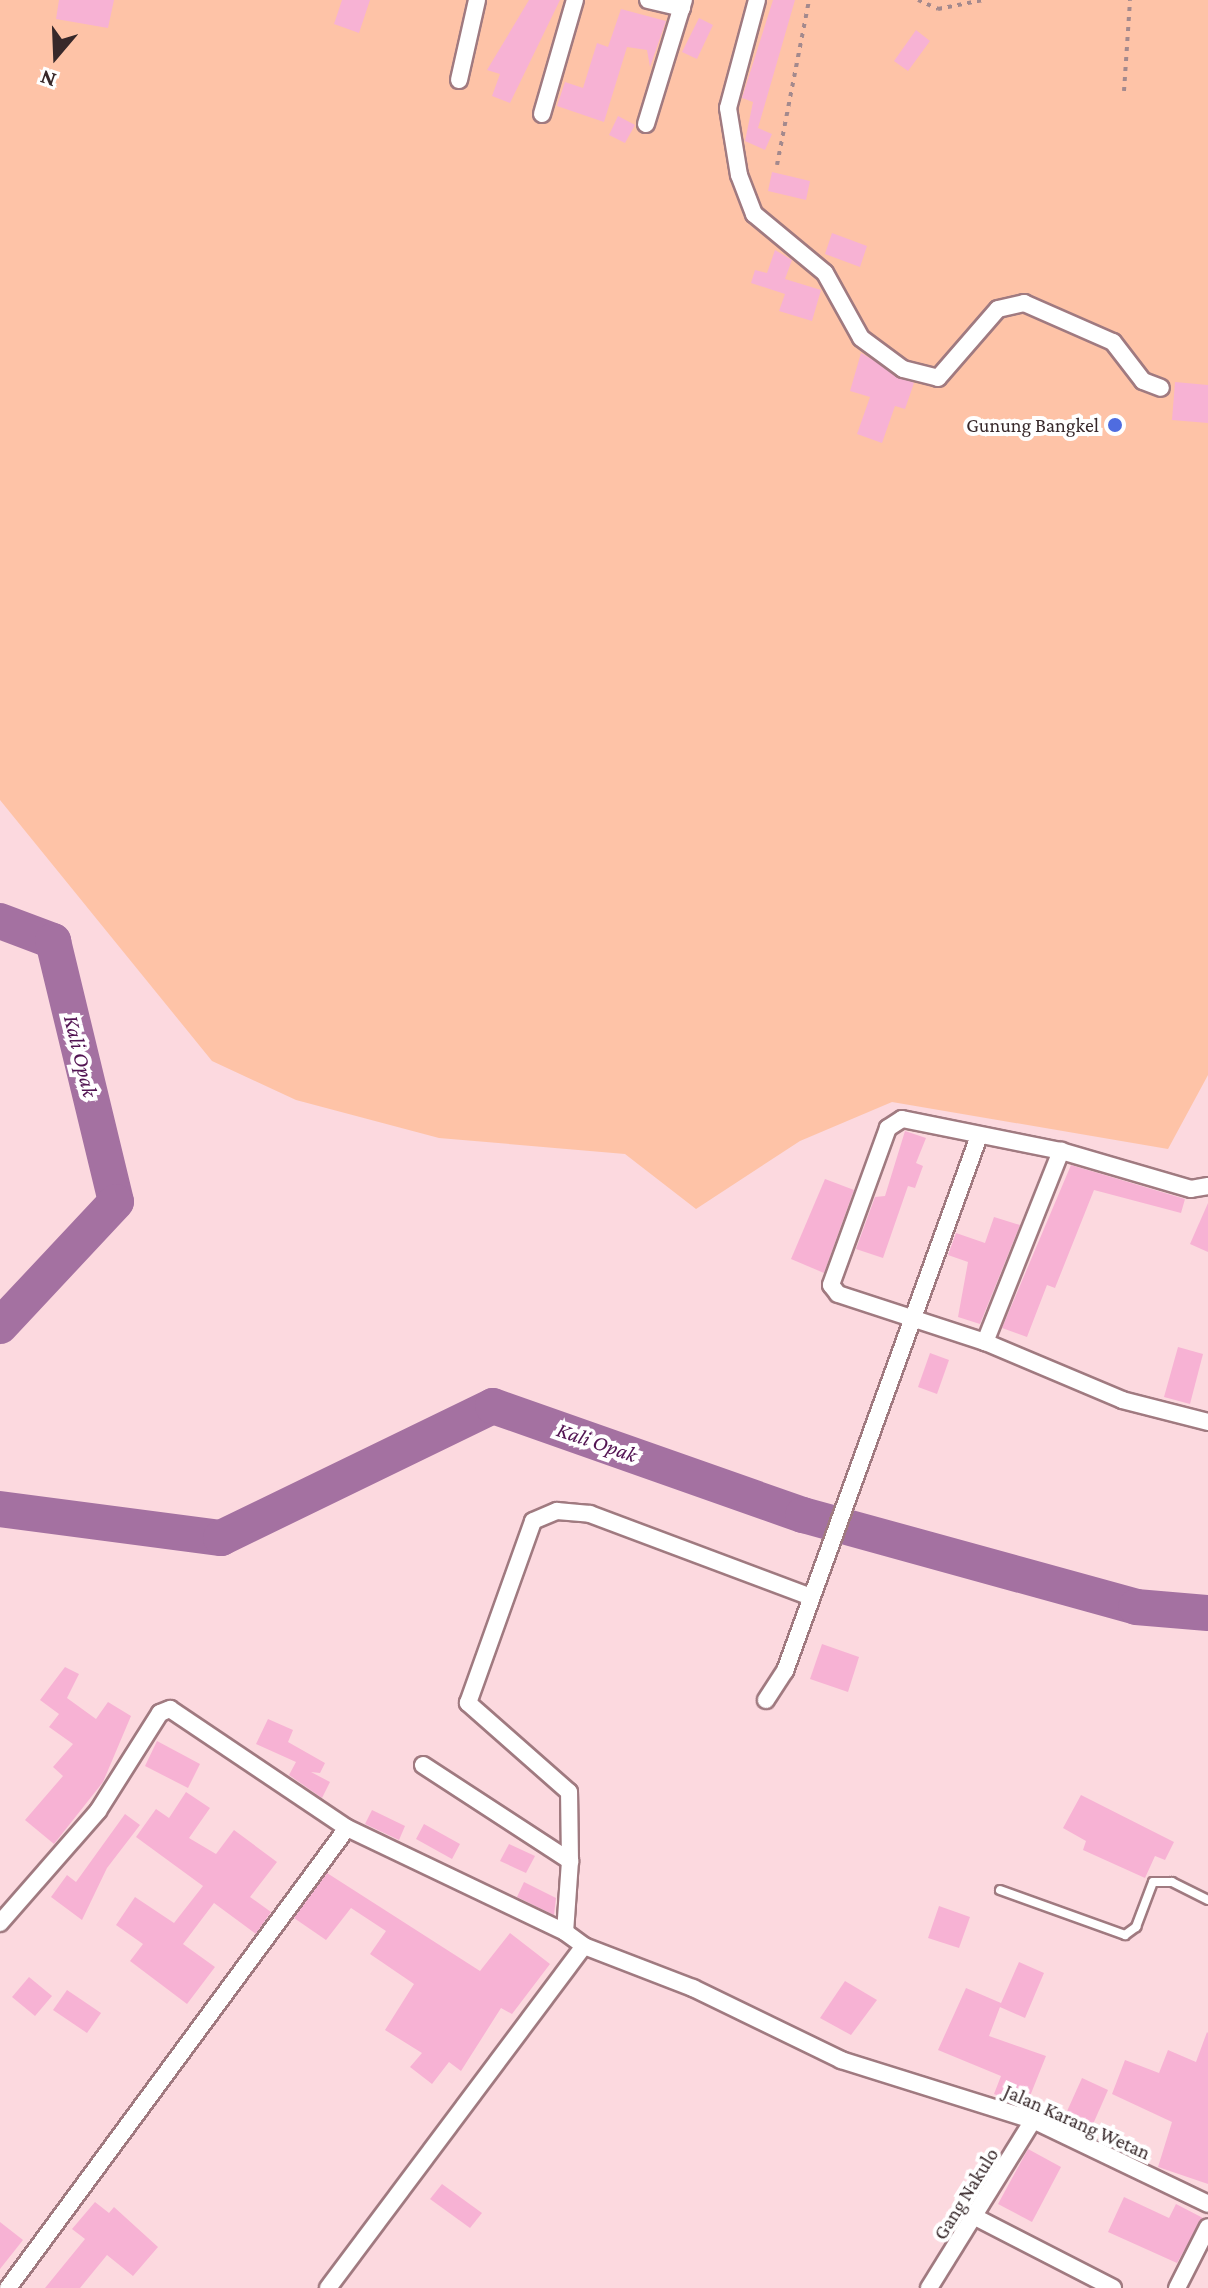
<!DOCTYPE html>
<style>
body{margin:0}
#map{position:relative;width:1208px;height:2288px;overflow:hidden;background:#fcd9df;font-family:"Crimson Pro",serif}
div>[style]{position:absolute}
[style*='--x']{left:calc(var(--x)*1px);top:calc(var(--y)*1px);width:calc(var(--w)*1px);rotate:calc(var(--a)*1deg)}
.green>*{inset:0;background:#fec3a7}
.river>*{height:36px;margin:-18px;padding:0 18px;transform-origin:18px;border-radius:18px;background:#a471a1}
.building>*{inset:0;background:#f7b2d4}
.path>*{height:4px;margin-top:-2px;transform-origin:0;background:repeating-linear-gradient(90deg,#a3898d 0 4px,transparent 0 10px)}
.roads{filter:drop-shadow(2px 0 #a07a80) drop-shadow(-2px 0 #a07a80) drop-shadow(0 2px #a07a80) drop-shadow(0 -2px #a07a80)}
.service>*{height:8px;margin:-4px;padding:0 4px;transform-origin:4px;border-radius:4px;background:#fff}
.minor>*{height:16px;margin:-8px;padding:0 8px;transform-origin:8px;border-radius:8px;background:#fff}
.dots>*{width:22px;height:22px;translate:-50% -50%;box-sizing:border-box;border:4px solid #fff;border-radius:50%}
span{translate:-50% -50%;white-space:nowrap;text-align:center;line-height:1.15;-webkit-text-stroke:8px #fff;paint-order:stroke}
.poi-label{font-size:20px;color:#37282a}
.right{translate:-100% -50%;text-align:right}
.street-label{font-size:20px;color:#37282a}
.water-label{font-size:22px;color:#521452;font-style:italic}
.north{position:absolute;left:16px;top:16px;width:80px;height:80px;-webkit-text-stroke:6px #fff;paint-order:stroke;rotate:199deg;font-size:22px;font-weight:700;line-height:32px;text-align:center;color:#37282a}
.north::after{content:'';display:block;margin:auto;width:28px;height:36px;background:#37282a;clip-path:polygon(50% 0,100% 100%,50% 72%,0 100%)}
</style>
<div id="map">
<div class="green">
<i style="clip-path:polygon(0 0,1208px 0,1208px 1075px,1168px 1149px,892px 1102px,800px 1141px,696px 1209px,625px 1154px,439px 1138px,296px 1100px,212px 1061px,0 800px)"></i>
</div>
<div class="river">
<i style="--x:0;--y:921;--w:57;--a:20.7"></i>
<i style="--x:53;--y:941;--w:268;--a:76.4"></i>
<i style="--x:116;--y:1202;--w:170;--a:133.1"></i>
<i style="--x:0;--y:1509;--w:223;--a:7.5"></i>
<i style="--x:221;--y:1538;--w:302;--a:-25.9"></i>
<i style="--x:493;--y:1406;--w:329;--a:19.4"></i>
<i style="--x:803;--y:1515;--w:345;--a:15.4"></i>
<i style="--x:1136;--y:1607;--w:72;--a:4.8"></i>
</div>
<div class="building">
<i style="clip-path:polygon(59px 0,114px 0,108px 28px,56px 19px)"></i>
<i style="clip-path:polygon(342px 0,370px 0,359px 33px,334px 24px)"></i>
<i style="clip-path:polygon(529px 0,560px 0,510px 103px,492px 96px,500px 74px,487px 70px)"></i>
<i style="clip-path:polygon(773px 0,795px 0,758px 128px,772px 134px,765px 150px,745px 141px,753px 102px,742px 98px)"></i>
<i style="clip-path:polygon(621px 9px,666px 21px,650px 67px,647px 50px,627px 47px,604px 122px,557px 106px,565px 82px,583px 88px,597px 43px,608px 47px)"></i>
<i style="clip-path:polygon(699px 18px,713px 25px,697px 59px,682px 52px)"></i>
<i style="clip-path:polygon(916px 30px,930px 41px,908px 71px,894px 61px)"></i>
<i style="clip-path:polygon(618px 116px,635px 125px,625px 143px,609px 135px)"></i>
<i style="clip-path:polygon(772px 172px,810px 181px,806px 200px,768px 191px)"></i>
<i style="clip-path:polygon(832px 233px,867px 246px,860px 267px,825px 254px)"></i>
<i style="clip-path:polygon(775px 250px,792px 260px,785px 279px,821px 290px,812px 321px,779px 311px,785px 294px,751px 283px,755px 270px,767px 273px)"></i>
<i style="clip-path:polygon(861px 353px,914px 383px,905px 409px,895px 406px,882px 443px,857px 434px,870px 397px,850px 391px)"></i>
<i style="clip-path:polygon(1175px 382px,1208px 385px,1208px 423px,1172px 420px)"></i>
<i style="clip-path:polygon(905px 1131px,926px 1138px,916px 1163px,923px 1166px,915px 1188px,908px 1186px,883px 1258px,856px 1249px,875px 1197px,885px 1196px)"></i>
<i style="clip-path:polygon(1071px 1165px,1185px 1199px,1181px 1213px,1094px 1190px,1055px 1288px,1047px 1285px,1027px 1337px,1002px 1328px)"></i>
<i style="clip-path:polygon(825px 1179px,854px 1190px,824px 1273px,791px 1259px)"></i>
<i style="clip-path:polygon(1208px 1203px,1208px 1252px,1190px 1244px)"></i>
<i style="clip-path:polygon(994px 1217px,1020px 1225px,980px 1324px,958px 1317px,968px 1262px,948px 1255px,956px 1233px,985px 1243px)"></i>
<i style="clip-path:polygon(1178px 1347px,1203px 1354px,1190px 1404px,1164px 1397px)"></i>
<i style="clip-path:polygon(930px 1353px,949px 1360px,937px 1394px,918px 1387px)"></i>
<i style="clip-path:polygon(822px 1644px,859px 1657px,848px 1692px,810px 1679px)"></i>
<i style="clip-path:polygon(65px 1667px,79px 1674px,67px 1698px,96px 1719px,108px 1702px,131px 1716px,103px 1782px,54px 1844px,25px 1820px,63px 1776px,53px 1767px,73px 1744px,49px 1727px,59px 1714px,40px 1700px)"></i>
<i style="clip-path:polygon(268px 1719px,293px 1730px,288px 1742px,325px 1763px,320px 1773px,311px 1772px,330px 1782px,322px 1798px,289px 1775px,296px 1762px,256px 1744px)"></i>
<i style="clip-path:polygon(157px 1741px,200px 1764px,188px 1788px,145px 1766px)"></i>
<i style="clip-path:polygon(186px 1792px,210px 1808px,189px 1838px,216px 1854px,234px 1830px,277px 1862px,250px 1897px,271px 1912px,256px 1934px,214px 1903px,183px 1944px,215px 1967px,187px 2004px,130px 1961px,143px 1944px,116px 1925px,135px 1897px,174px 1923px,203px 1886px,136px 1837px,156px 1809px,169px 1818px)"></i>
<i style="clip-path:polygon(1081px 1795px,1174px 1842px,1165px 1860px,1155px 1856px,1145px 1878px,1083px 1850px,1086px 1841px,1063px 1828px)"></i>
<i style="clip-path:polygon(372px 1810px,405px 1826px,399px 1840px,365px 1824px)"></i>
<i style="clip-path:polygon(125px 1814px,140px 1825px,107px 1868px,82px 1920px,51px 1897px,67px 1875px,76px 1882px)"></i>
<i style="clip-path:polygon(424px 1824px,460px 1844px,452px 1859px,416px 1839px)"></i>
<i style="clip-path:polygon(509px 1844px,535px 1856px,526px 1873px,500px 1861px)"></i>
<i style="clip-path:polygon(327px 1873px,480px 1971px,510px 1933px,550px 1964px,512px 2014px,501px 2008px,461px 2071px,449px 2062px,432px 2084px,410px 2067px,422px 2053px,385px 2030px,414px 1984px,370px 1954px,386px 1931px,351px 1908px,326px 1940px,294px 1918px)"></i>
<i style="clip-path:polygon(524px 1882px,556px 1898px,554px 1915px,517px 1897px)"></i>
<i style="clip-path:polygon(939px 1906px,970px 1917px,959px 1948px,928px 1938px)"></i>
<i style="clip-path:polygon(1019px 1962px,1044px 1973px,1025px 2018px,1000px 2007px,989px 2036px,1046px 2056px,1026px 2106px,994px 2094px,1001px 2076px,938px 2050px,966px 1988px,1001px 2003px)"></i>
<i style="clip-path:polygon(29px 1977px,52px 1996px,35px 2016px,12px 1997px)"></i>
<i style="clip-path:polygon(845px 1981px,877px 2000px,851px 2035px,820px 2018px)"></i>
<i style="clip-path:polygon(67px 1990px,101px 2013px,87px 2033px,53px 2010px)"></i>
<i style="clip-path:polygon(1207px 2032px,1208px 2033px,1208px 2184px,1158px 2167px,1172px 2122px,1112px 2094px,1125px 2060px,1159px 2073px,1168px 2050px,1196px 2062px)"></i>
<i style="clip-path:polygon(1082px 2078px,1108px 2090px,1090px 2131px,1063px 2120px)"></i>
<i style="clip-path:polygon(1028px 2149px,1061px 2167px,1032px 2222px,998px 2204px)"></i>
<i style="clip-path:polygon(442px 2184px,482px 2213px,470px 2228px,430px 2199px)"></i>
<i style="clip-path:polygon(1124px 2197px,1169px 2218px,1176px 2204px,1203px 2218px,1177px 2263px,1108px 2232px)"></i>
<i style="clip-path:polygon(95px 2202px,109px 2213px,114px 2207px,158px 2247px,133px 2276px,107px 2255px,80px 2288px,45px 2288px,85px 2239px,72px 2229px)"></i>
<i style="clip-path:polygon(0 2222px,23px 2240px,0 2269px)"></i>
</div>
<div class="path">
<i style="--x:918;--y:0;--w:22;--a:24"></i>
<i style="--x:938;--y:9;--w:46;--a:-11.3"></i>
<i style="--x:1124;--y:91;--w:91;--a:-86.2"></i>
<i style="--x:777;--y:165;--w:168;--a:-79"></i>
</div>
<div class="roads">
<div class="service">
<i style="--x:1000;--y:1890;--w:133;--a:19.8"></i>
<i style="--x:1125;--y:1935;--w:14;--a:-36"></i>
<i style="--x:1136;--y:1927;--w:48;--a:-69.3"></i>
<i style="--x:1153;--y:1882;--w:19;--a:0"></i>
<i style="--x:1172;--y:1882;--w:40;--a:26.6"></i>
</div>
<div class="minor">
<i style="--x:648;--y:0;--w:35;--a:13"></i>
<i style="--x:757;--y:0;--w:112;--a:105"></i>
<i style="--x:728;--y:108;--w:68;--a:80.7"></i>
<i style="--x:739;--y:175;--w:42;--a:69"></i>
<i style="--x:754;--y:214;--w:92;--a:39.7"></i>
<i style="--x:825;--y:273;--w:74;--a:61"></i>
<i style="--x:861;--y:338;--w:52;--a:36.4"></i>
<i style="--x:903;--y:369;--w:36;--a:14"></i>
<i style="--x:938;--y:378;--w:91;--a:-49"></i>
<i style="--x:998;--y:309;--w:27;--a:-13"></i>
<i style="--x:1024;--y:303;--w:97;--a:23.7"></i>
<i style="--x:1113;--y:342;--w:49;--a:52.4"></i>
<i style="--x:1143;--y:381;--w:19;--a:21"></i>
<i style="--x:459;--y:80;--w:82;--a:-77.3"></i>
<i style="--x:542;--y:114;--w:119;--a:-73.9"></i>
<i style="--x:646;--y:124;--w:130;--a:-73"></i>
<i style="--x:1208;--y:1186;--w:17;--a:170"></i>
<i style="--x:1191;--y:1189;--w:135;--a:-163.7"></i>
<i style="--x:1061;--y:1151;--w:162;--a:-168.6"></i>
<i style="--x:902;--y:1119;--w:17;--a:147"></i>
<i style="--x:888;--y:1128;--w:167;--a:110"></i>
<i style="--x:831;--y:1285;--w:11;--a:52"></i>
<i style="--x:838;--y:1294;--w:155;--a:18.1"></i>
<i style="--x:985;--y:1342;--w:149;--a:22.9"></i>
<i style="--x:1122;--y:1400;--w:89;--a:14.3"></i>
<i style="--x:985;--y:1342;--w:206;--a:-68.3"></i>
<i style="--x:766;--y:1700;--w:35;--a:-57"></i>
<i style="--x:785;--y:1671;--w:569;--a:-70.07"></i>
<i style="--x:423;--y:1765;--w:176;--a:33.1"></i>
<i style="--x:570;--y:1861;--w:71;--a:94"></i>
<i style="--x:565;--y:1932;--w:24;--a:36"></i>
<i style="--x:570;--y:1861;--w:69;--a:-90.8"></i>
<i style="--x:569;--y:1792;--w:135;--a:-138.6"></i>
<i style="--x:468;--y:1703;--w:193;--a:-70.3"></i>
<i style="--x:533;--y:1521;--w:26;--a:-23"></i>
<i style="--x:557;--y:1511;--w:33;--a:5"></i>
<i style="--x:590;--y:1514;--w:236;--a:20.6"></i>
<i style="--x:0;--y:1923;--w:149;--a:-48.8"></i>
<i style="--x:98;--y:1811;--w:116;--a:-57.7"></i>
<i style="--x:160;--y:1713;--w:11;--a:-22"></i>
<i style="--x:170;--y:1709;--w:213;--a:33.9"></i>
<i style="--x:347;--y:1828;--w:242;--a:25.5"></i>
<i style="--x:977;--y:2218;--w:153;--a:27.2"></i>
<i style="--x:8;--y:2288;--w:571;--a:-53.61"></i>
<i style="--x:328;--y:2288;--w:427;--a:-53.2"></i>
<i style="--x:584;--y:1946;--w:117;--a:21.1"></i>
<i style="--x:693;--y:1988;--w:165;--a:25.9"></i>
<i style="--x:841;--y:2060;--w:201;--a:17.4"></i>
<i style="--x:1033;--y:2120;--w:194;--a:25.6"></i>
<i style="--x:929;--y:2288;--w:198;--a:-58.2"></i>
<i style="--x:1177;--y:2288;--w:68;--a:-63.1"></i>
</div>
</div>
<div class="dots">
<i style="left:1115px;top:425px;background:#4f6ce0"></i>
</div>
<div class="poi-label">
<span class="right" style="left:1099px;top:425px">Gunung Bangkel</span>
</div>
<div class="street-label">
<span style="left:1077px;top:2122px;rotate:24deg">Jalan Karang Wetan</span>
<span style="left:966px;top:2194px;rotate:-58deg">Gang Nakulo</span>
</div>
<div class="water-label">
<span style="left:81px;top:1056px;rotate:76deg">Kali Opak</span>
<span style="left:597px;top:1442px;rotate:19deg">Kali Opak</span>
</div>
<div class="north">N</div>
</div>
